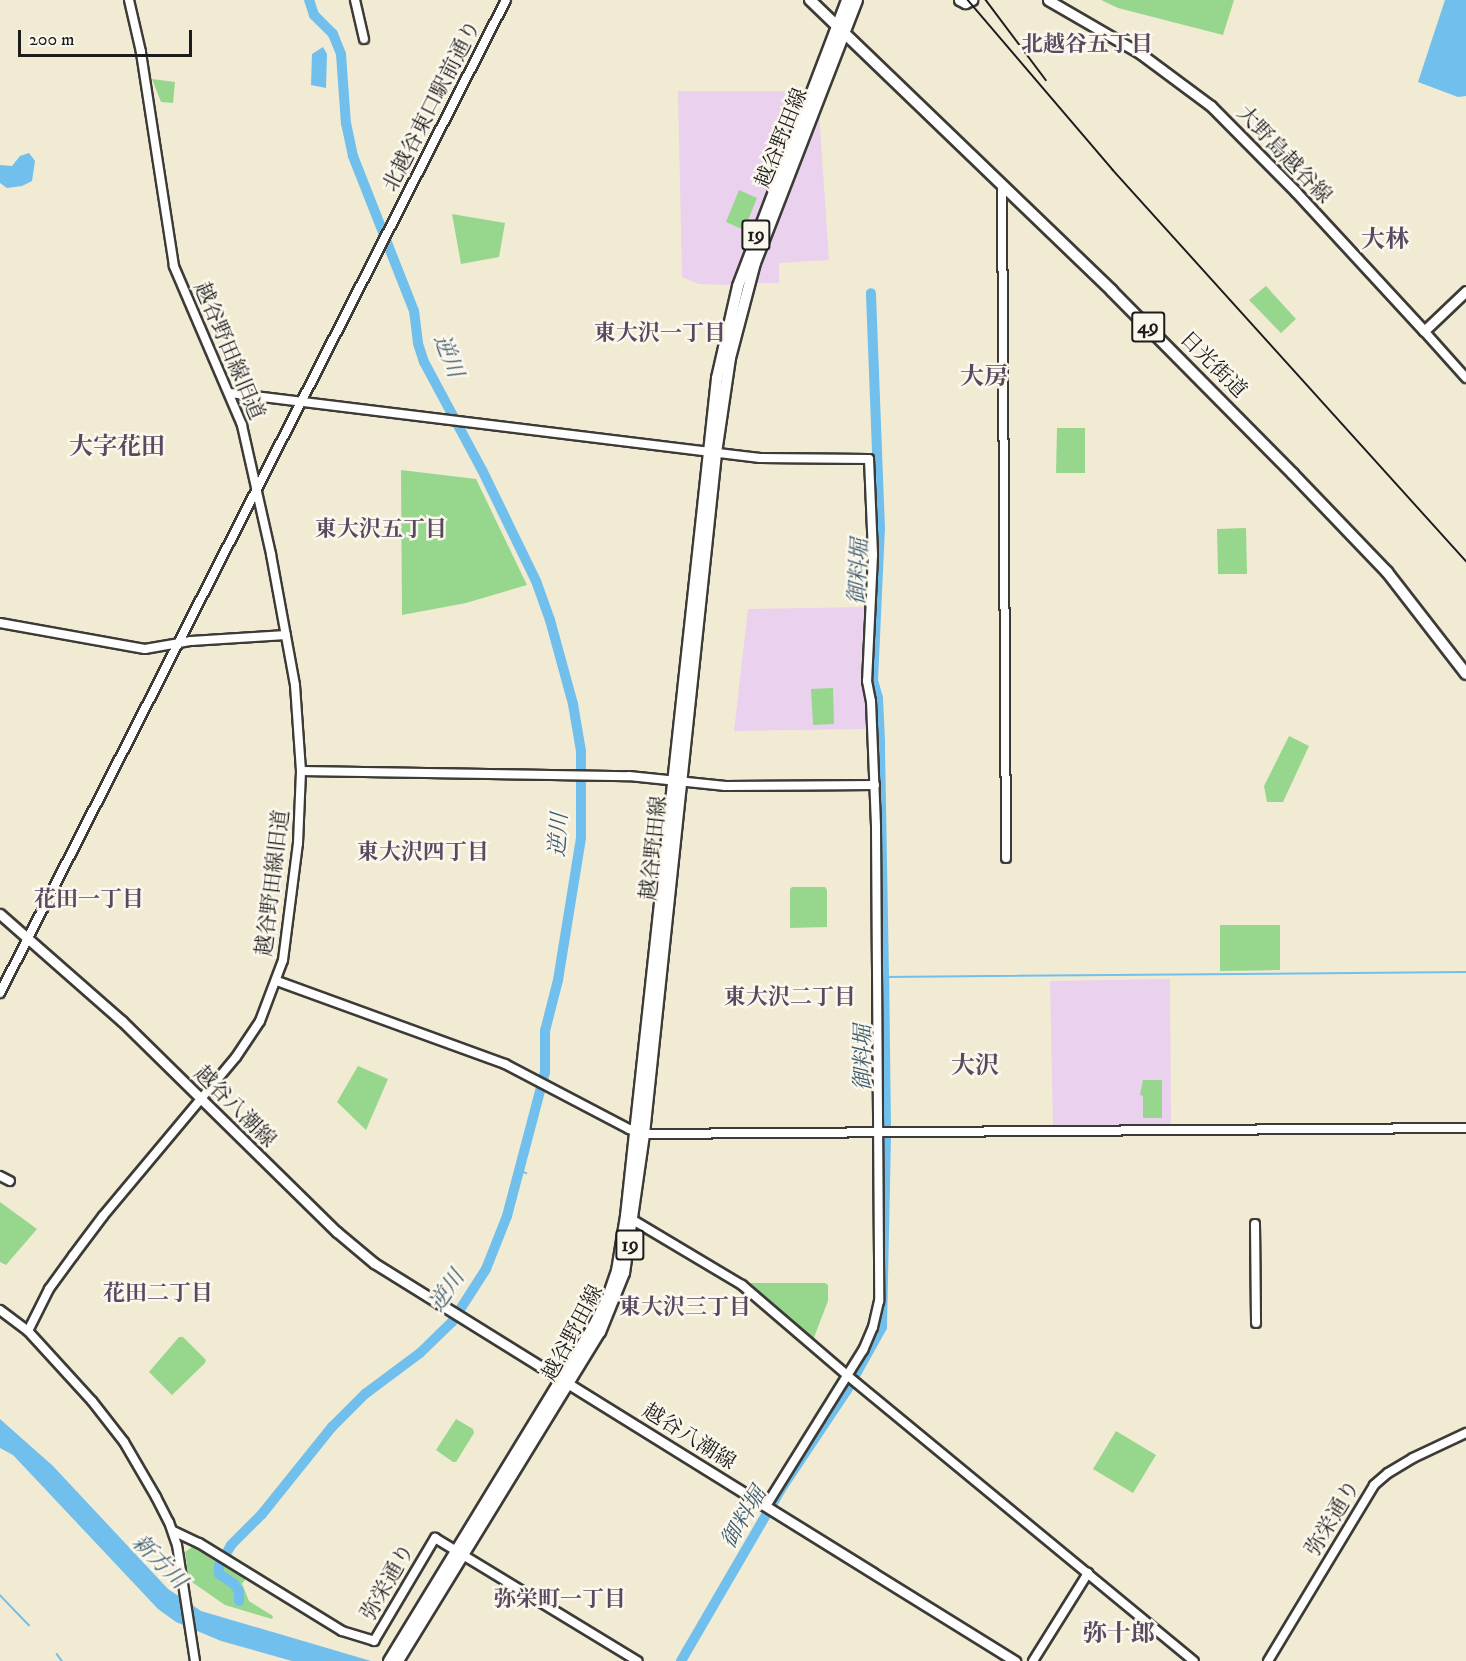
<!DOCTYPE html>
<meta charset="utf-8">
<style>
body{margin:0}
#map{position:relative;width:1466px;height:1661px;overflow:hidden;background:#f1ebd3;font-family:"IM FELL DW Pica","Noto Serif JP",serif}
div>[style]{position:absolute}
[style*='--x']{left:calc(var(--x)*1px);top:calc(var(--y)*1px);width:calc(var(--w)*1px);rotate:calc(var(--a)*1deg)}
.built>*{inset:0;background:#ead1ed}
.green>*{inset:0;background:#96d78d}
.water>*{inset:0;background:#71bfec}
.stream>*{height:1.5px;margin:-0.75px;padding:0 0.75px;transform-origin:0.75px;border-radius:0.75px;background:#71bfec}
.river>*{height:10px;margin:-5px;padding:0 5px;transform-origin:5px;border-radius:5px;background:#71bfec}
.roads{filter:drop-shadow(2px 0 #3c3b37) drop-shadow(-2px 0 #3c3b37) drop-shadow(0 2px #3c3b37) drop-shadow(0 -2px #3c3b37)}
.tertiary>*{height:8px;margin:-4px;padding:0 4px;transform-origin:4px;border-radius:4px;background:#fff}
.secondary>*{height:9px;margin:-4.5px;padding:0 4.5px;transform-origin:4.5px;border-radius:4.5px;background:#fff}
.primary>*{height:10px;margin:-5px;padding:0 5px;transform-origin:5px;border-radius:5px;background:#fff}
.rail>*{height:1.5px;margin:-0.75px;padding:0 0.75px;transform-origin:0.75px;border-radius:0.75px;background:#1c1c1c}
span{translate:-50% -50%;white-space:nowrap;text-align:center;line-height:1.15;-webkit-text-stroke:5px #fbf7ec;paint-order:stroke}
.shield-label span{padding:2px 4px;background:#fbf7ec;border:2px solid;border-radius:4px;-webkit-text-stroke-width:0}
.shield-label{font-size:20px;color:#1c1c1c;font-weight:700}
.street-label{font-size:21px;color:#1c1c1c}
.neighbourhood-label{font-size:22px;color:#584960;font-weight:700}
.water-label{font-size:22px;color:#3e5d6f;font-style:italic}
.quarter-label{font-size:24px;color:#584960;font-weight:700}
.scale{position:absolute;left:18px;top:30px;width:174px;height:27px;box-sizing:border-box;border:3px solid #1c1c1c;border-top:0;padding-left:8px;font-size:18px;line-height:21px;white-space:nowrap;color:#1c1c1c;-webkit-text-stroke:4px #fbf7ec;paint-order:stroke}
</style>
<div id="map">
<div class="built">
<i style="clip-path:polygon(678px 91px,804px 91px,732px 285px,699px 284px,682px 277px)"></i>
<i style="clip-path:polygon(819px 112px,829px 260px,779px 263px,779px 283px,754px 283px)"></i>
<i style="clip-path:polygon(867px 607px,868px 729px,734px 731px,748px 609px)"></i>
<i style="clip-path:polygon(1170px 979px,1171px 1127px,1053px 1128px,1050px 981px)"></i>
</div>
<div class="green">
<i style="clip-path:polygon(1101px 0,1234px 0,1223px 35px,1118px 8px)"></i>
<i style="clip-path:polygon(152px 79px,175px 82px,173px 103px,161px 102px)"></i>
<i style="clip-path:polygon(739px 190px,757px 198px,744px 230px,726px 222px)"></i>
<i style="clip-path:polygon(452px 214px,505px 223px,499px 257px,461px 264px)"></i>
<i style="clip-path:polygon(1266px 286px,1296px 319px,1281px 333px,1249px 300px)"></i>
<i style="clip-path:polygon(1057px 428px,1085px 428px,1085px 473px,1056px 473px)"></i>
<i style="clip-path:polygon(401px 470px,476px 479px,527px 585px,466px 603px,402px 615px)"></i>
<i style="clip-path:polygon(1246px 528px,1247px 574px,1218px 574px,1217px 529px)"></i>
<i style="clip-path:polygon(833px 688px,834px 724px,813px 725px,811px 689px)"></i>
<i style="clip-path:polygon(1289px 736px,1309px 746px,1283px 802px,1267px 802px,1264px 786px)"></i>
<i style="clip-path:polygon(792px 887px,825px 887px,827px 890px,827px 927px,790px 928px,790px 889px)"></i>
<i style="clip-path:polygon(1220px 925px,1280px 925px,1280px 970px,1220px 971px)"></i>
<i style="clip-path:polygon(358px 1066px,388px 1079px,366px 1130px,337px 1102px)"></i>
<i style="clip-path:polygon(1143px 1080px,1162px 1080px,1162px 1118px,1143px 1118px,1143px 1096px,1140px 1095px)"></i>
<i style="clip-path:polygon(0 1202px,37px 1229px,6px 1265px,0 1262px)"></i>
<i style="clip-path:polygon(750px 1283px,825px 1283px,828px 1285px,828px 1301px,813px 1340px)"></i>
<i style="clip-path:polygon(179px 1337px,183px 1337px,206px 1360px,205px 1363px,172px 1395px,149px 1372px)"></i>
<i style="clip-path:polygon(456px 1419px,473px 1429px,474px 1433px,456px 1462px,453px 1462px,436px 1450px)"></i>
<i style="clip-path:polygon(1116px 1431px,1156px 1455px,1133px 1493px,1093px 1469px)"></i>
<i style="clip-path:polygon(192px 1547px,246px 1578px,242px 1584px,249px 1601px,273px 1616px,272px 1619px,225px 1605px,189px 1580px,185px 1552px)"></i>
</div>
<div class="water">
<i style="clip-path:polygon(1445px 0,1466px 0,1466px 96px,1458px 97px,1418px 82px)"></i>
<i style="clip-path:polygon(323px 47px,327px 54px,326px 88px,311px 85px,312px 54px)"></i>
<i style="clip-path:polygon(29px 153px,35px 161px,32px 181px,22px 186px,7px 188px,0 183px,0 165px,12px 166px,20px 156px)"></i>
<i style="clip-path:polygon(0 1419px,53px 1466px,168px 1589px,201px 1611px,371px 1661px,292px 1661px,221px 1641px,176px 1622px,158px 1609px,13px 1455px,0 1448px)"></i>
</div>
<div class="stream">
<i style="--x:884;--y:977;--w:582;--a:-0.49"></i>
<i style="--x:519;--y:1170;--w:8;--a:23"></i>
<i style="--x:0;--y:1595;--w:42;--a:46"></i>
<i style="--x:57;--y:1654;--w:9;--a:54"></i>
</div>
<div class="river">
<i style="--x:239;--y:1601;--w:10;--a:-90"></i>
<i style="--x:239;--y:1591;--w:9;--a:-126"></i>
<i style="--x:234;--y:1584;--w:18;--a:-146"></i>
<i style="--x:219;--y:1574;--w:8;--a:-90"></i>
<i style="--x:219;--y:1566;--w:24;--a:-60"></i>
<i style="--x:231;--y:1545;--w:44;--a:-45"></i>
<i style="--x:262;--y:1514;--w:112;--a:-51.2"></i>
<i style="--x:332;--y:1427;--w:47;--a:-45"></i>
<i style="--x:365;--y:1394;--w:69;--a:-36.7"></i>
<i style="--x:420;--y:1353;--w:45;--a:-44.1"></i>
<i style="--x:452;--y:1322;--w:63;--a:-57.3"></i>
<i style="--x:486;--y:1269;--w:57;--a:-68.4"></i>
<i style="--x:507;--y:1216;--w:149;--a:-75.2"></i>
<i style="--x:545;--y:1072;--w:41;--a:-90"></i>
<i style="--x:545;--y:1031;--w:53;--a:-75.7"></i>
<i style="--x:558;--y:980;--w:144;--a:-80.8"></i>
<i style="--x:581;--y:838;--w:87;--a:-90"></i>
<i style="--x:581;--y:751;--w:48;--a:-99.7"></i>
<i style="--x:573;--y:704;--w:87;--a:-105.3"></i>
<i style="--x:550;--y:620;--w:41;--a:-109.7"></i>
<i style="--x:536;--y:581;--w:123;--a:-115.9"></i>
<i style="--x:482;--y:470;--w:123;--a:-118.2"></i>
<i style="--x:424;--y:362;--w:20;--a:-108"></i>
<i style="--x:418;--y:343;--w:32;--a:-97"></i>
<i style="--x:414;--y:311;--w:167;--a:-111.5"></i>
<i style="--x:353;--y:156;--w:33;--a:-102"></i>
<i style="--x:346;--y:124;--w:70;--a:-94.1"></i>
<i style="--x:341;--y:54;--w:22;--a:-112"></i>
<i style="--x:333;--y:34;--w:27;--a:-135"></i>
<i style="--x:314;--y:15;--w:16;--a:-108"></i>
<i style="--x:681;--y:1661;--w:203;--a:-59.8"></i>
<i style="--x:783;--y:1486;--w:115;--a:-56.3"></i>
<i style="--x:847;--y:1390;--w:72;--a:-60.9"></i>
<i style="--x:882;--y:1327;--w:197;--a:-88.8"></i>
<i style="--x:886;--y:1130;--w:153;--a:-90.7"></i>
<i style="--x:884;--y:977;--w:236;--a:-91"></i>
<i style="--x:880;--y:741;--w:43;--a:-92.7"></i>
<i style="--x:878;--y:698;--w:18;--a:-106"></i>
<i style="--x:873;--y:681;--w:152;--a:-87.4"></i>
<i style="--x:880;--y:529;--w:236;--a:-92.2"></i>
</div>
<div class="roads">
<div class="tertiary">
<i style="--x:355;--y:0;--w:40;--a:77"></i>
<i style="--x:1002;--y:185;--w:673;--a:89.66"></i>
<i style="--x:1424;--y:331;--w:63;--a:48.2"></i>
<i style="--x:230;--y:393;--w:534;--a:6.99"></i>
<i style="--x:760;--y:458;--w:109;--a:0.5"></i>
<i style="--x:869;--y:459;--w:96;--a:87.6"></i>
<i style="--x:873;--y:555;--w:126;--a:92.7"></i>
<i style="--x:867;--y:681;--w:20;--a:79"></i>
<i style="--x:871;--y:701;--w:127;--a:87.7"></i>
<i style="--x:876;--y:828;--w:473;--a:89.6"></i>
<i style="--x:879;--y:1301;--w:27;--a:103"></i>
<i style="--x:873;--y:1327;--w:25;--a:113"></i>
<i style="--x:863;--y:1350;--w:184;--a:121.9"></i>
<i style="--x:0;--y:623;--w:147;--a:10.2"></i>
<i style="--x:145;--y:649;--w:47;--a:-9.9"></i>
<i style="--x:191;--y:641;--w:95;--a:-3.6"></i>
<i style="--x:301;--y:771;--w:328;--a:0.9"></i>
<i style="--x:629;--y:776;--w:97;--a:5.9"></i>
<i style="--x:725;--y:786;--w:150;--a:-0.4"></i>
<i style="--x:277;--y:981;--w:243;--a:20"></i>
<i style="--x:505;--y:1064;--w:140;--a:27.7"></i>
<i style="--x:629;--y:1129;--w:16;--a:18"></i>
<i style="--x:644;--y:1134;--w:822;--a:-0.42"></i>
<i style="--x:0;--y:993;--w:1114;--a:-63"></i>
<i style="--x:0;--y:1176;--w:11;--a:27"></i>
<i style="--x:633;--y:1220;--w:127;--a:30.8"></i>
<i style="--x:742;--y:1285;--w:140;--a:40.6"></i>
<i style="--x:848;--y:1376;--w:448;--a:39.5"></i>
<i style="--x:1255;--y:1224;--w:99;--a:89.4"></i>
<i style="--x:0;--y:1310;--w:35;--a:37"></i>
<i style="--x:28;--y:1331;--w:95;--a:47.6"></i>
<i style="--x:92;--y:1401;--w:52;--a:52"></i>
<i style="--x:124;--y:1442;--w:64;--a:59.8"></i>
<i style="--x:156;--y:1497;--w:28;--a:63"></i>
<i style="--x:169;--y:1522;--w:24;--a:71"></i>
<i style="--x:177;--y:1545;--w:117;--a:81.2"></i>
<i style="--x:28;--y:1331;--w:47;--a:-63.4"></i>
<i style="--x:49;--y:1289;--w:41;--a:-54"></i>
<i style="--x:73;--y:1256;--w:50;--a:-53.1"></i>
<i style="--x:103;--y:1216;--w:207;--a:-50.1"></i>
<i style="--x:236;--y:1057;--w:43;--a:-56.3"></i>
<i style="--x:260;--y:1021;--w:65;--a:-69.3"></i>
<i style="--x:283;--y:960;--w:118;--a:-82.7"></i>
<i style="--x:298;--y:843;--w:72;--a:-87.6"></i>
<i style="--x:301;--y:771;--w:86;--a:-94"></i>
<i style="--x:295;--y:685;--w:133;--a:-100.4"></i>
<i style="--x:271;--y:554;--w:132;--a:-102.7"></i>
<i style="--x:242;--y:425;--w:173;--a:-113.2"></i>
<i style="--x:174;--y:266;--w:217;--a:-98.8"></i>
<i style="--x:141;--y:52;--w:53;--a:-103"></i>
<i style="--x:173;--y:1531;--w:29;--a:25"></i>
<i style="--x:199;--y:1543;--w:168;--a:31.6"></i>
<i style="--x:342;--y:1631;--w:34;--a:17"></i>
<i style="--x:374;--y:1641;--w:120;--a:-59.4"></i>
<i style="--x:435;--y:1538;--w:237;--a:31.3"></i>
<i style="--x:1033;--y:1661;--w:104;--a:-58"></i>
<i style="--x:1268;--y:1661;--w:205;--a:-58.9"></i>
<i style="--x:1374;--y:1485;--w:18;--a:-41"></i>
<i style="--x:1388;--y:1473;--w:29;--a:-31"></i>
<i style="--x:1413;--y:1458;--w:59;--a:-25.3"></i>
</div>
<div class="secondary">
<i style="--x:959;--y:0;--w:7;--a:27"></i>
<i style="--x:965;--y:3;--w:8;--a:-23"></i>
<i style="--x:1048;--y:0;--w:108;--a:30.1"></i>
<i style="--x:1141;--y:54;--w:87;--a:36.6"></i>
<i style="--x:1211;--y:106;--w:120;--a:45.3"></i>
<i style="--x:1295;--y:191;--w:190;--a:47.3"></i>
<i style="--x:1424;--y:331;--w:58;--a:-43.6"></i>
<i style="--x:0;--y:914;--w:162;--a:41.3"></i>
<i style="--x:122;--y:1021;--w:301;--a:44.5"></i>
<i style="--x:337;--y:1232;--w:48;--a:40"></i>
<i style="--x:374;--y:1263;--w:755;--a:31.84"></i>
</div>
<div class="primary">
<i style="--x:810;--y:0;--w:419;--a:43.9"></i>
<i style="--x:1112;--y:291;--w:257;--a:45.3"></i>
<i style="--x:1293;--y:474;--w:136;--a:46.2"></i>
<i style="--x:1387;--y:572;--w:129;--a:52.2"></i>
<i style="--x:389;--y:1661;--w:391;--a:-58.6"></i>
<i style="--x:593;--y:1327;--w:30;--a:-63"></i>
<i style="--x:607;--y:1300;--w:31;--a:-71"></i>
<i style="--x:617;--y:1271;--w:56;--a:-80.7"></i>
<i style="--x:626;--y:1216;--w:843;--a:-83.8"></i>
<i style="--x:717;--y:378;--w:94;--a:-77.1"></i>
<i style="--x:738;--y:286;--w:306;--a:-69.1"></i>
<i style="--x:398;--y:1661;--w:386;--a:-58.5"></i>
<i style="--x:600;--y:1332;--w:64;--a:-67.9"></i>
<i style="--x:624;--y:1273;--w:140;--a:-81.8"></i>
<i style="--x:644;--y:1134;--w:685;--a:-83.96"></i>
<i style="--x:716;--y:453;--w:96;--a:-81.6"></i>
<i style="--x:730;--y:358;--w:98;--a:-75.3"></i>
<i style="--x:755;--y:263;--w:282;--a:-68.8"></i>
</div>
</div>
<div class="rail">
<i style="--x:968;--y:0;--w:223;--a:49.5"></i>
<i style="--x:1113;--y:170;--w:527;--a:47.92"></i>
<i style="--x:986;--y:0;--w:100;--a:53.1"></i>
</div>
<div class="shield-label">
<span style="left:756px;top:235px">19</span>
<span style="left:1148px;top:327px">49</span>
<span style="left:630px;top:1245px">19</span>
</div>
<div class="street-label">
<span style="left:432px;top:106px;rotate:-63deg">北越谷東口駅前通り</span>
<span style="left:782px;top:138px;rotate:-68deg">越谷野田線</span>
<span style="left:1284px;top:155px;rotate:46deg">大野島越谷線</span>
<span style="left:229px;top:351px;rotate:67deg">越谷野田線旧道</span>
<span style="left:1213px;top:365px;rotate:45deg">日光街道</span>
<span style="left:654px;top:848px;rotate:-84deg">越谷野田線</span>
<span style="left:273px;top:883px;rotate:-83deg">越谷野田線旧道</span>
<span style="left:235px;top:1107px;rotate:45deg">越谷八潮線</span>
<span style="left:573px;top:1333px;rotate:-62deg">越谷野田線</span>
<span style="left:689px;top:1437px;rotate:32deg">越谷八潮線</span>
<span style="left:1333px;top:1518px;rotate:-59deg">弥栄通り</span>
<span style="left:388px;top:1582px;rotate:-60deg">弥栄通り</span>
</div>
<div class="neighbourhood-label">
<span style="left:1087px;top:45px">北越谷五丁目</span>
<span style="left:660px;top:334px">東大沢一丁目</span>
<span style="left:381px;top:530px">東大沢五丁目</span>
<span style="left:423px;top:853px">東大沢四丁目</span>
<span style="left:89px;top:900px">花田一丁目</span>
<span style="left:790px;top:998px">東大沢二丁目</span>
<span style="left:158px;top:1294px">花田二丁目</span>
<span style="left:685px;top:1308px">東大沢三丁目</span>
<span style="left:560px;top:1600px">弥栄町一丁目</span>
</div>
<div class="water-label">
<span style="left:448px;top:356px;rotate:69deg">逆川</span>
<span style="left:859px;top:572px;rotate:-87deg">御料堀</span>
<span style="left:559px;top:835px;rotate:-86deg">逆川</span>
<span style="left:864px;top:1058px;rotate:-90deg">御料堀</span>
<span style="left:447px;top:1291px;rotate:-55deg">逆川</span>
<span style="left:744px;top:1518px;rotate:-59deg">御料堀</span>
<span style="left:159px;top:1562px;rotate:45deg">新方川</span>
</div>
<div class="quarter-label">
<span style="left:1385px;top:241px">大林</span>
<span style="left:984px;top:378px">大房</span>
<span style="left:117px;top:448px">大字花田</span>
<span style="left:975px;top:1067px">大沢</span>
<span style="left:1119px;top:1635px">弥十郎</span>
</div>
<div class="scale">200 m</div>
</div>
